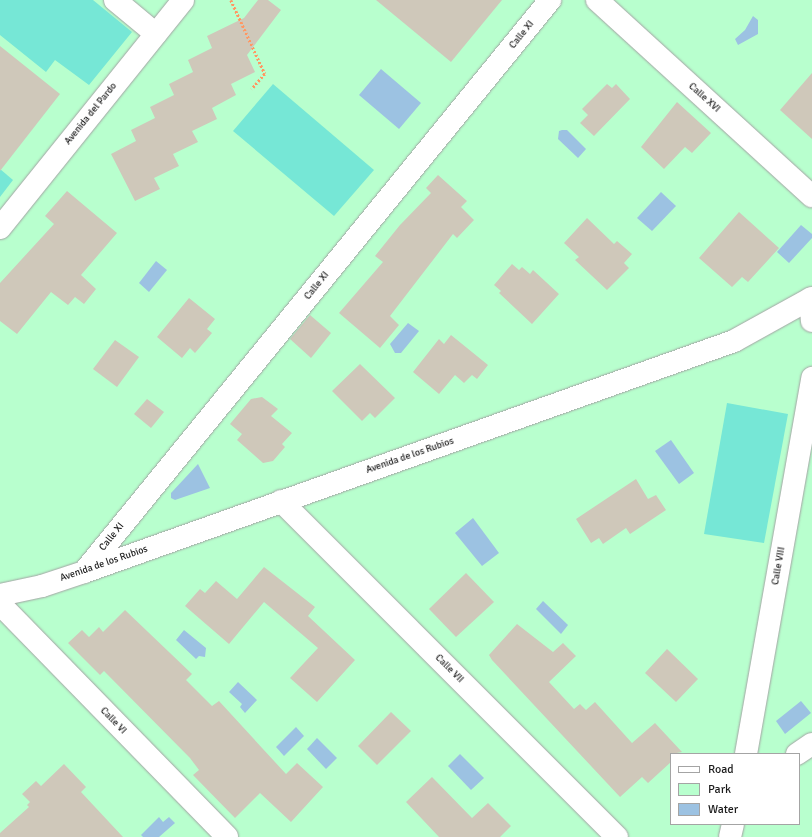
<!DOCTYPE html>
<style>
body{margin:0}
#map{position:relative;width:812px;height:837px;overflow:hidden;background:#efeee1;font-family:Signika,sans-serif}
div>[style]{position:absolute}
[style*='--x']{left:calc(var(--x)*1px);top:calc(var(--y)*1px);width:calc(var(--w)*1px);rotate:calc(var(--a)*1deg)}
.park>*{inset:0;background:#b8ffce}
.pitch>*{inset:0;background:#76e7d6}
.water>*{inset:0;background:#9cc2e2}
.building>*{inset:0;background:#cfc8ba}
.path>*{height:2.5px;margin-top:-1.25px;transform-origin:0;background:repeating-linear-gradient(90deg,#ff9762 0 2px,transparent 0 4px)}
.roads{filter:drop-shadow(0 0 1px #a3a3a3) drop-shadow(0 0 1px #a3a3a3)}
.minor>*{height:22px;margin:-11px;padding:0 11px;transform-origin:11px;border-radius:11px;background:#fff}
span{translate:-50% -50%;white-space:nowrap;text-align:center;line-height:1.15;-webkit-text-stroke:3px #fff;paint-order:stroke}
.street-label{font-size:10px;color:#1c1c1c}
.legend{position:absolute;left:670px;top:753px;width:130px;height:72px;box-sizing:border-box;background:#fff;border:1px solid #a4a4a4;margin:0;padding:5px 7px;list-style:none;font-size:12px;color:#1c1c1c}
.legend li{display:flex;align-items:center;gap:8px;height:20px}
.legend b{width:20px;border:1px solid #a4a4a4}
</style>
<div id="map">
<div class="park">
<i style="clip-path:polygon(evenodd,0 0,812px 0,812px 837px,0 837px,0 0,671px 754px,799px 754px,799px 824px,671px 824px,671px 754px)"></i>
</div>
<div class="pitch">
<i style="clip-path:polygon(0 0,93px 0,132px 32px,89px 85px,55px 60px,46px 72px,0 35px)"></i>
<i style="clip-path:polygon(273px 84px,374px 170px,334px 216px,233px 131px)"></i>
<i style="clip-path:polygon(0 169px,13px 180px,0 197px)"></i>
<i style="clip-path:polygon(727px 403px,788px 414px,764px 543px,704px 534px)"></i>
</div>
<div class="water">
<i style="clip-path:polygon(753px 16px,758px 20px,758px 34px,738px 45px,735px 39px,745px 30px)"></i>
<i style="clip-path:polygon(381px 69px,421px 103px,399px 129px,359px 95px)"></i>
<i style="clip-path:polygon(562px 130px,567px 130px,586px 149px,578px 158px,558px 139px,559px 131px)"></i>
<i style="clip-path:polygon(661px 192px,676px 206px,652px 231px,637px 218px)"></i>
<i style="clip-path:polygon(801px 225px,812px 234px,812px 238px,789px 263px,777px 252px)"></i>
<i style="clip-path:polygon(156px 261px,167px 270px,149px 292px,139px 283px)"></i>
<i style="clip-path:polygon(408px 323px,419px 331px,401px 353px,395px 353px,390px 344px)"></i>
<i style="clip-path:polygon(671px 440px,694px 473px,679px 484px,655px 451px)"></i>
<i style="clip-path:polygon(198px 464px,210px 488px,175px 500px,171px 498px,171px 493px)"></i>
<i style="clip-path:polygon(473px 518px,499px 553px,482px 566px,455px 533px)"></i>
<i style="clip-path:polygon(543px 601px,568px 625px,561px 634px,536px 609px)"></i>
<i style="clip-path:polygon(184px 630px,206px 648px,205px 657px,199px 656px,196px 659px,176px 640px)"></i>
<i style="clip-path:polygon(238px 682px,257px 700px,245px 713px,240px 707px,242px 704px,229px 692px)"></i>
<i style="clip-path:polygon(801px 701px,811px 713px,785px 734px,776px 721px)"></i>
<i style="clip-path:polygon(296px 727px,304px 736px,284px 756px,276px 747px)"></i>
<i style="clip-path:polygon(317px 738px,337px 758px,326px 769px,307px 749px)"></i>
<i style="clip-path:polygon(460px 754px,484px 778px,471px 790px,448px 766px)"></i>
<i style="clip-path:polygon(159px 817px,163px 822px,169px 817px,175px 823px,159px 837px,143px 837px,141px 835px)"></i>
</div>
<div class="building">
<i style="clip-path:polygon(258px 0,268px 0,281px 10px,247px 55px,255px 72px,231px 84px,236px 95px,212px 108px,217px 119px,192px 131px,198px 142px,173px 154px,179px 166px,154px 178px,160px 189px,135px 201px,111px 154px,136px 141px,131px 130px,155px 118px,150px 107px,174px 95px,169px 84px,193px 72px,188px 60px,212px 48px,207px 36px,244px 18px)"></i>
<i style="clip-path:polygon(376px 0,502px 0,451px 62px)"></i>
<i style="clip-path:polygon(0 46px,60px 94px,0 171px)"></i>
<i style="clip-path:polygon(812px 73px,812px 139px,780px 110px)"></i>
<i style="clip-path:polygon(607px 84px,612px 88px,616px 84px,630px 99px,594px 136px,580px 123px,588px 115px,582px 109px)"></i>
<i style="clip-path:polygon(677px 102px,711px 133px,692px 153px,685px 147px,664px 169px,641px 147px)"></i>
<i style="clip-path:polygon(438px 175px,467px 201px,461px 207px,474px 220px,457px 238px,453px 234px,390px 316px,399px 325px,380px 348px,339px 313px,383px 262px,375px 256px,400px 225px,431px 193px,426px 188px)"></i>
<i style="clip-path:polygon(67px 191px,117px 233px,81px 275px,96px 289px,84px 304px,75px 297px,68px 305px,51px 292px,17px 334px,0 321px,0 283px,54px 224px,45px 216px)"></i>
<i style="clip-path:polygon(739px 212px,779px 248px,748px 282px,742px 277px,732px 287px,699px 258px)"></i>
<i style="clip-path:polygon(587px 218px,614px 244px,617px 241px,632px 254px,624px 263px,629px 268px,607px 290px,575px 260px,579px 257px,564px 243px)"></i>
<i style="clip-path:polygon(512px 264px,519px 270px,522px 267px,530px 274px,533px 270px,559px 294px,532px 324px,499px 293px,501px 291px,494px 285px)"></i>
<i style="clip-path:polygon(189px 298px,215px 319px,207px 329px,212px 333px,195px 353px,190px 348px,182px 358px,157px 337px)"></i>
<i style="clip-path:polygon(310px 315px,331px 333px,311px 358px,290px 339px)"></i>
<i style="clip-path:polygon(451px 335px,488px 365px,477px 379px,472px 375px,464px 383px,455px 375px,439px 394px,413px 372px,439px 339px,444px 344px)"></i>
<i style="clip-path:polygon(115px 340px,139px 357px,117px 387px,93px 369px)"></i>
<i style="clip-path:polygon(360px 364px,395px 398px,375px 418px,370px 413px,362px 421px,332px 391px)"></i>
<i style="clip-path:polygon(262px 397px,278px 409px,271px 416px,292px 433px,282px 444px,285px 447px,273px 461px,263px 463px,237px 440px,242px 434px,230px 424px,251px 399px)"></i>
<i style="clip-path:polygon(147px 399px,164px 412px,151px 428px,134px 414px)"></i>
<i style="clip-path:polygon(636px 479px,648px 499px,656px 495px,666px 510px,630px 534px,626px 528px,603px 544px,599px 538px,591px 543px,576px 519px)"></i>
<i style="clip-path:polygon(264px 567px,315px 607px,308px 616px,355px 660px,317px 702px,290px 678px,318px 648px,264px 602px,229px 644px,185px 606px,200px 589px,205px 593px,216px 581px,237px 599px)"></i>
<i style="clip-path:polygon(466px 573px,494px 602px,456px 637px,429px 609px)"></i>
<i style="clip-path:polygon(125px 610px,192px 674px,186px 680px,212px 706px,219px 701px,286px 774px,297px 763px,323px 787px,291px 822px,260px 793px,235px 818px,193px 775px,199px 770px,190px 758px,104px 671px,100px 675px,68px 643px,82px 630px,89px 637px,99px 627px,103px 632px)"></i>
<i style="clip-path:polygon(517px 624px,553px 652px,563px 643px,576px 656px,549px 682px,574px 709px,580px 704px,586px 710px,595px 702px,632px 743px,655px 723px,682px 752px,671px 754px,671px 762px,648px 783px,642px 777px,620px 797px,492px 660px,489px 655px)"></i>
<i style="clip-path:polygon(667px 649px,698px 679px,676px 702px,645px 673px)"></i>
<i style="clip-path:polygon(391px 712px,411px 731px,377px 765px,358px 746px)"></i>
<i style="clip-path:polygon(64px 764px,86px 787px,81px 792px,123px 837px,0 837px,0 833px,29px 807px,27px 805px,30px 802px,22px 794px,36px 781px,41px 786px)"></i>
<i style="clip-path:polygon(432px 777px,472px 818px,488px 803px,511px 826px,500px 837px,439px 837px,406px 802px)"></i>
</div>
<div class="path">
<i style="--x:231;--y:0;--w:81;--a:65.3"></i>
<i style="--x:265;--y:74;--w:20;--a:131"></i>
</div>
<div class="roads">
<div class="minor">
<i style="--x:115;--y:0;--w:53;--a:39.7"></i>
<i style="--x:597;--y:0;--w:291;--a:42.4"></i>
<i style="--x:0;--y:228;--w:292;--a:-51.2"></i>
<i style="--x:810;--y:299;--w:22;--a:85"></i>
<i style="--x:281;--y:501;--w:475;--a:45"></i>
<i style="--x:84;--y:572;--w:738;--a:-50.83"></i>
<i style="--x:0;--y:595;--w:43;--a:-12.1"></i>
<i style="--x:42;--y:586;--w:44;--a:-18.4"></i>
<i style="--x:84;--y:572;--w:690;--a:-19.56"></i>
<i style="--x:734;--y:341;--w:89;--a:-28.9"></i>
<i style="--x:0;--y:604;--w:325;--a:45.7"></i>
<i style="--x:746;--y:754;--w:382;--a:-80"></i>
<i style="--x:797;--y:754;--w:18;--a:-34"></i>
<i style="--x:730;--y:837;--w:13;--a:-77"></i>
</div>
</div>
<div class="street-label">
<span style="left:522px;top:35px;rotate:-51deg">Calle XI</span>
<span style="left:704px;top:98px;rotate:42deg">Calle XVI</span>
<span style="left:91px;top:114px;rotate:-51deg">Avenida del Pardo</span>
<span style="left:317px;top:286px;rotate:-51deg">Calle XI</span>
<span style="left:410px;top:456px;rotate:-19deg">Avenida de los Rubios</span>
<span style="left:112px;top:537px;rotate:-51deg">Calle XI</span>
<span style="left:104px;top:564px;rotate:-19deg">Avenida de los Rubios</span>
<span style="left:779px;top:566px;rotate:-80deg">Calle VIII</span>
<span style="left:449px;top:669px;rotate:45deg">Calle VII</span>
<span style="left:113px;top:721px;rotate:46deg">Calle VI</span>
</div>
<ul class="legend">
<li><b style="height:5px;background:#fff"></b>Road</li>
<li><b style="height:11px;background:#b8ffce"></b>Park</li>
<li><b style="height:11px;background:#9cc2e2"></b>Water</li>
</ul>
</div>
